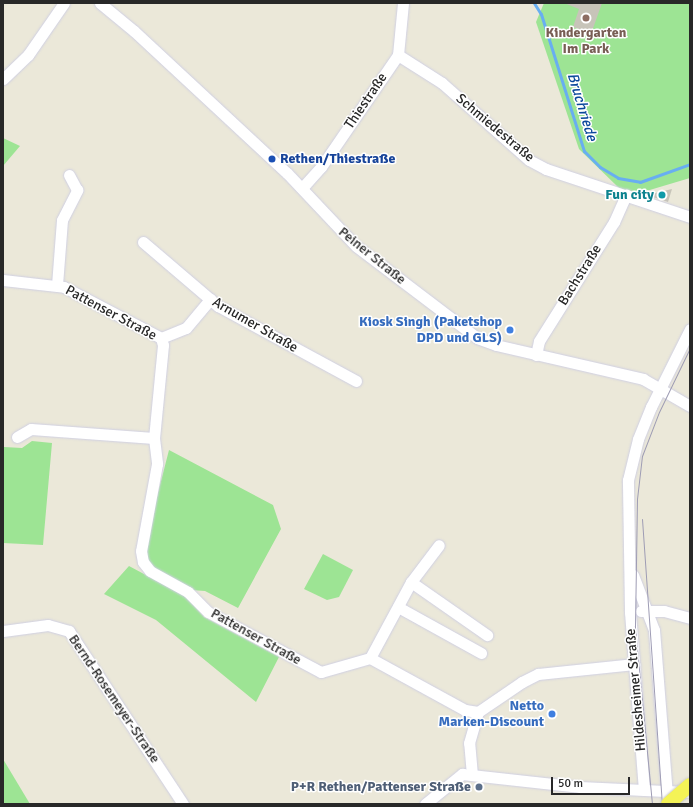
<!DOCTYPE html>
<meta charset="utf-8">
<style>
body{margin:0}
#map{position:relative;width:693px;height:807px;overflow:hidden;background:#ebe8d9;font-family:Signika,sans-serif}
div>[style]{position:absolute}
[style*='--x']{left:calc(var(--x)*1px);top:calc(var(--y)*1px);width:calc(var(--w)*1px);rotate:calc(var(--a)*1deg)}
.green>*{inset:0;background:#9de494}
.stream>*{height:3px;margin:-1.5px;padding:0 1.5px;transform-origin:1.5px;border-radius:1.5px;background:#68aef1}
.building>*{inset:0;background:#c7c4b9}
.roads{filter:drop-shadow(0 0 1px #cfcfe2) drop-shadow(0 0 1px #cfcfe2)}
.minor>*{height:11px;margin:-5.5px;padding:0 5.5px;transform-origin:5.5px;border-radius:5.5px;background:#fff}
.tram>*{height:1px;margin:-0.5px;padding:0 0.5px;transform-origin:0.5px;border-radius:0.5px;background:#9e9cb4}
.bridges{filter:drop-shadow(0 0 1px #cbcbcb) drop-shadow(0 0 1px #cbcbcb)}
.major-bridge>*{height:14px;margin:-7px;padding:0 7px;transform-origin:7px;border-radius:7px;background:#f4f356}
.dots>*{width:11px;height:11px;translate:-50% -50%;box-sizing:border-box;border:2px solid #fff;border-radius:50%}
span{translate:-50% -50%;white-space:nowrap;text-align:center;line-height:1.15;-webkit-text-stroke:3px #fff;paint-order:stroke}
.education-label{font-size:14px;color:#785e54;font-weight:700}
.street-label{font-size:14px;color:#282828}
.transit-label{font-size:14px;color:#164399;font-weight:700}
.left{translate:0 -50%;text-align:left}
.culture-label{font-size:14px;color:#0d838f;font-weight:700}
.right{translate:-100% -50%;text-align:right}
.shop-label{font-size:14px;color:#366cbe;font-weight:700}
.service-label{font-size:14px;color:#4e5e75;font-weight:700}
.water-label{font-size:15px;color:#0a489b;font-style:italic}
.frame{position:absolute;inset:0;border:4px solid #282828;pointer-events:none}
.scale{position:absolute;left:551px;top:777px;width:79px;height:18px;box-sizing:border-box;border:2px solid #282828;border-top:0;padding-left:5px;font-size:12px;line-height:14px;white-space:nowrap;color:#282828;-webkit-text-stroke:3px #fff;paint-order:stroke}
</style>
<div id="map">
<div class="green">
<i style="clip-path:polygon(544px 3px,690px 3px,690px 178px,643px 192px,621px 190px,579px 149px,536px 22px)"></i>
<i style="clip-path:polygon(3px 138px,20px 146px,3px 166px)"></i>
<i style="clip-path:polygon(32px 441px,52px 443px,43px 545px,3px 543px,4px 447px,22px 448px)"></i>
<i style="clip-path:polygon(169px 450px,273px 505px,281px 529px,238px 608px,205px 591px,191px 590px,150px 569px,144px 547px)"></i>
<i style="clip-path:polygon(323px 554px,353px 570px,339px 597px,327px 600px,304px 589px)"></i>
<i style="clip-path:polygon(129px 566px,185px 596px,204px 617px,279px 657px,256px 702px,156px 620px,104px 594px)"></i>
<i style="clip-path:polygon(3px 759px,30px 804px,3px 804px)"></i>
</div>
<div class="stream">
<i style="--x:534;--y:3;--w:13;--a:58"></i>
<i style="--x:541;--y:14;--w:144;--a:72.6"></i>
<i style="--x:584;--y:151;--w:23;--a:45"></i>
<i style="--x:600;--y:167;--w:21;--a:31"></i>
<i style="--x:618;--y:178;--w:22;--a:10"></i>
<i style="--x:640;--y:182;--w:53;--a:-19.8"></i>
</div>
<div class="building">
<i style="clip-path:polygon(564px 3px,602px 3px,591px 34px,573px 27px,579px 9px)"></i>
<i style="clip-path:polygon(672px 189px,668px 202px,647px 195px)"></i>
</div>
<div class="roads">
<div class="minor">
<i style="--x:100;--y:3;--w:44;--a:39.5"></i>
<i style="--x:134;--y:31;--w:209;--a:42.9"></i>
<i style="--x:287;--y:173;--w:100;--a:46.6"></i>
<i style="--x:356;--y:246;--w:152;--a:37.2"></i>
<i style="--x:477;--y:338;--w:20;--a:20"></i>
<i style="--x:496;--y:345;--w:151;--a:13"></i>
<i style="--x:643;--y:379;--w:54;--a:29.9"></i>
<i style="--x:398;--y:55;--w:52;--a:32.5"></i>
<i style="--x:442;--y:83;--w:116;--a:41.5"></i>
<i style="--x:529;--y:160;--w:19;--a:28"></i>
<i style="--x:546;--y:169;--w:152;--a:18.4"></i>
<i style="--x:3;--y:79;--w:35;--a:-44"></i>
<i style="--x:28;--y:55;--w:63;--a:-55.3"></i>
<i style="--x:302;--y:188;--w:28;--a:-48"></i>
<i style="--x:321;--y:167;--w:136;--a:-55.5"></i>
<i style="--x:398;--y:55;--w:52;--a:-84.5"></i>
<i style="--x:143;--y:242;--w:99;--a:40.5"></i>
<i style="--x:218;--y:306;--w:157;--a:28.5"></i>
<i style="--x:3;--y:280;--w:61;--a:6.5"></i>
<i style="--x:64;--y:287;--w:110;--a:27.7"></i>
<i style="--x:161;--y:338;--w:7;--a:74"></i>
<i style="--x:163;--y:345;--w:93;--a:95.5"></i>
<i style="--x:154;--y:438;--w:26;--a:83"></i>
<i style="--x:157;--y:464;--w:88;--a:100.4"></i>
<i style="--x:141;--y:551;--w:11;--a:80"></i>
<i style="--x:143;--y:562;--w:11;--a:52"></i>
<i style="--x:150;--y:571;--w:43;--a:28.9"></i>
<i style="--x:188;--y:592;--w:28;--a:45"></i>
<i style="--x:208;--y:612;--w:128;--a:28"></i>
<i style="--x:321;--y:672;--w:51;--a:-15.9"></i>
<i style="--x:370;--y:658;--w:108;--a:28.7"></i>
<i style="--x:465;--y:710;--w:13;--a:9"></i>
<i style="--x:478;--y:712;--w:53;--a:-34.3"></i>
<i style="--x:522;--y:682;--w:18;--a:-27"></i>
<i style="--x:538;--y:674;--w:97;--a:-5.9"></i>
<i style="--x:57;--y:285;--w:65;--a:-85.6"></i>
<i style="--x:62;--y:220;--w:34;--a:-63"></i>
<i style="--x:77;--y:190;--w:17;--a:-118"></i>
<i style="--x:161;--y:338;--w:27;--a:-22"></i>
<i style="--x:186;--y:328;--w:38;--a:-50"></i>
<i style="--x:536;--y:355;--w:14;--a:-78"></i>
<i style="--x:539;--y:341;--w:141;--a:-57.8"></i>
<i style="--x:614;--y:222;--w:30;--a:-66"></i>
<i style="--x:17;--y:437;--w:16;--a:-30"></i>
<i style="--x:31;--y:429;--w:123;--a:4.2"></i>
<i style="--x:633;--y:575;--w:59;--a:69.1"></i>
<i style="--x:654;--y:630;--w:168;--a:85.5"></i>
<i style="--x:411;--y:582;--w:93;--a:34.9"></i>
<i style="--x:398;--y:607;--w:95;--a:29"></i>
<i style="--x:641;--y:611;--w:23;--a:0"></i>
<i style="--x:664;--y:611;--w:27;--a:15"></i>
<i style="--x:3;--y:631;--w:45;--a:-7.6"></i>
<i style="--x:48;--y:625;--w:22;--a:16"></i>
<i style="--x:69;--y:631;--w:207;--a:56.6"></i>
<i style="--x:370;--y:658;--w:86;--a:-61.7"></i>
<i style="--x:411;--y:582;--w:46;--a:-52.9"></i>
<i style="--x:472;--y:775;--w:32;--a:-95"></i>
<i style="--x:469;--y:743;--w:32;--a:-74"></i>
<i style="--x:644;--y:790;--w:179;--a:-94.5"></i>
<i style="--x:630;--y:612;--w:132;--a:-90.9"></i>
<i style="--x:628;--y:480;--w:42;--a:-76.3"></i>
<i style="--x:638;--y:439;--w:35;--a:-68"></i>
<i style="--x:651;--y:407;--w:87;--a:-63.4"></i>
<i style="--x:425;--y:804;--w:48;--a:-39"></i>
<i style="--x:462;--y:774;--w:119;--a:6.3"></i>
<i style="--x:580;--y:787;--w:107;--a:2.7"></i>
</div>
</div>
<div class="tram">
<i style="--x:642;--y:519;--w:286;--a:86"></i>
<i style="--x:652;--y:804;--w:179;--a:-95.5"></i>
<i style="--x:635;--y:626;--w:127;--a:-89.1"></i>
<i style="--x:637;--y:499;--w:43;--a:-83.4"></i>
<i style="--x:642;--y:456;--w:47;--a:-68.9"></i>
<i style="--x:659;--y:412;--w:71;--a:-64.2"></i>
</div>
<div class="bridges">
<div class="major-bridge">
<i style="--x:668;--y:804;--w:29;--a:-41"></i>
</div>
</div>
<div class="dots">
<i style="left:586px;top:18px;background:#8d6e63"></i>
<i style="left:272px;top:159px;background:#1a4fb4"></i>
<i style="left:662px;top:195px;background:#0f9aa8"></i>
<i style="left:510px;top:330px;background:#3f7fe0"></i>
<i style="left:552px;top:714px;background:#3f7fe0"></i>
<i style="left:479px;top:787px;background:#5c6f8a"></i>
</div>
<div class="education-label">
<span style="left:586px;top:41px">Kindergarten<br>Im Park</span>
</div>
<div class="street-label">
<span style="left:366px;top:101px;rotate:-56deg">Thiestraße</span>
<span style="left:495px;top:128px;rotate:40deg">Schmiedestraße</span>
<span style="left:372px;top:256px;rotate:39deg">Peiner Straße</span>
<span style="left:580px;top:275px;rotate:-58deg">Bachstraße</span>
<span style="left:111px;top:313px;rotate:28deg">Pattenser Straße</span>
<span style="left:255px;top:325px;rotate:30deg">Arnumer Straße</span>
<span style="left:256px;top:637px;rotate:29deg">Pattenser Straße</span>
<span style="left:636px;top:690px;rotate:-95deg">Hildesheimer Straße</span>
<span style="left:114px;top:699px;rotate:56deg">Bernd-Rosemeyer-Straße</span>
</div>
<div class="transit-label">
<span class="left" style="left:280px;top:159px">Rethen/Thiestraße</span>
</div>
<div class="culture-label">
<span class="right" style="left:654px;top:195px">Fun city</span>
</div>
<div class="shop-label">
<span class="right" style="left:502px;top:330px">Kiosk Singh (Paketshop<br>DPD und GLS)</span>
<span class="right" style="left:544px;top:714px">Netto<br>Marken-Discount</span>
</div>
<div class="service-label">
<span class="right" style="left:471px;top:787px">P+R Rethen/Pattenser Straße</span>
</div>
<div class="water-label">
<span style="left:582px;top:107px;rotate:73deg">Bruchriede</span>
</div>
<div class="frame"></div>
<div class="scale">50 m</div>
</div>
